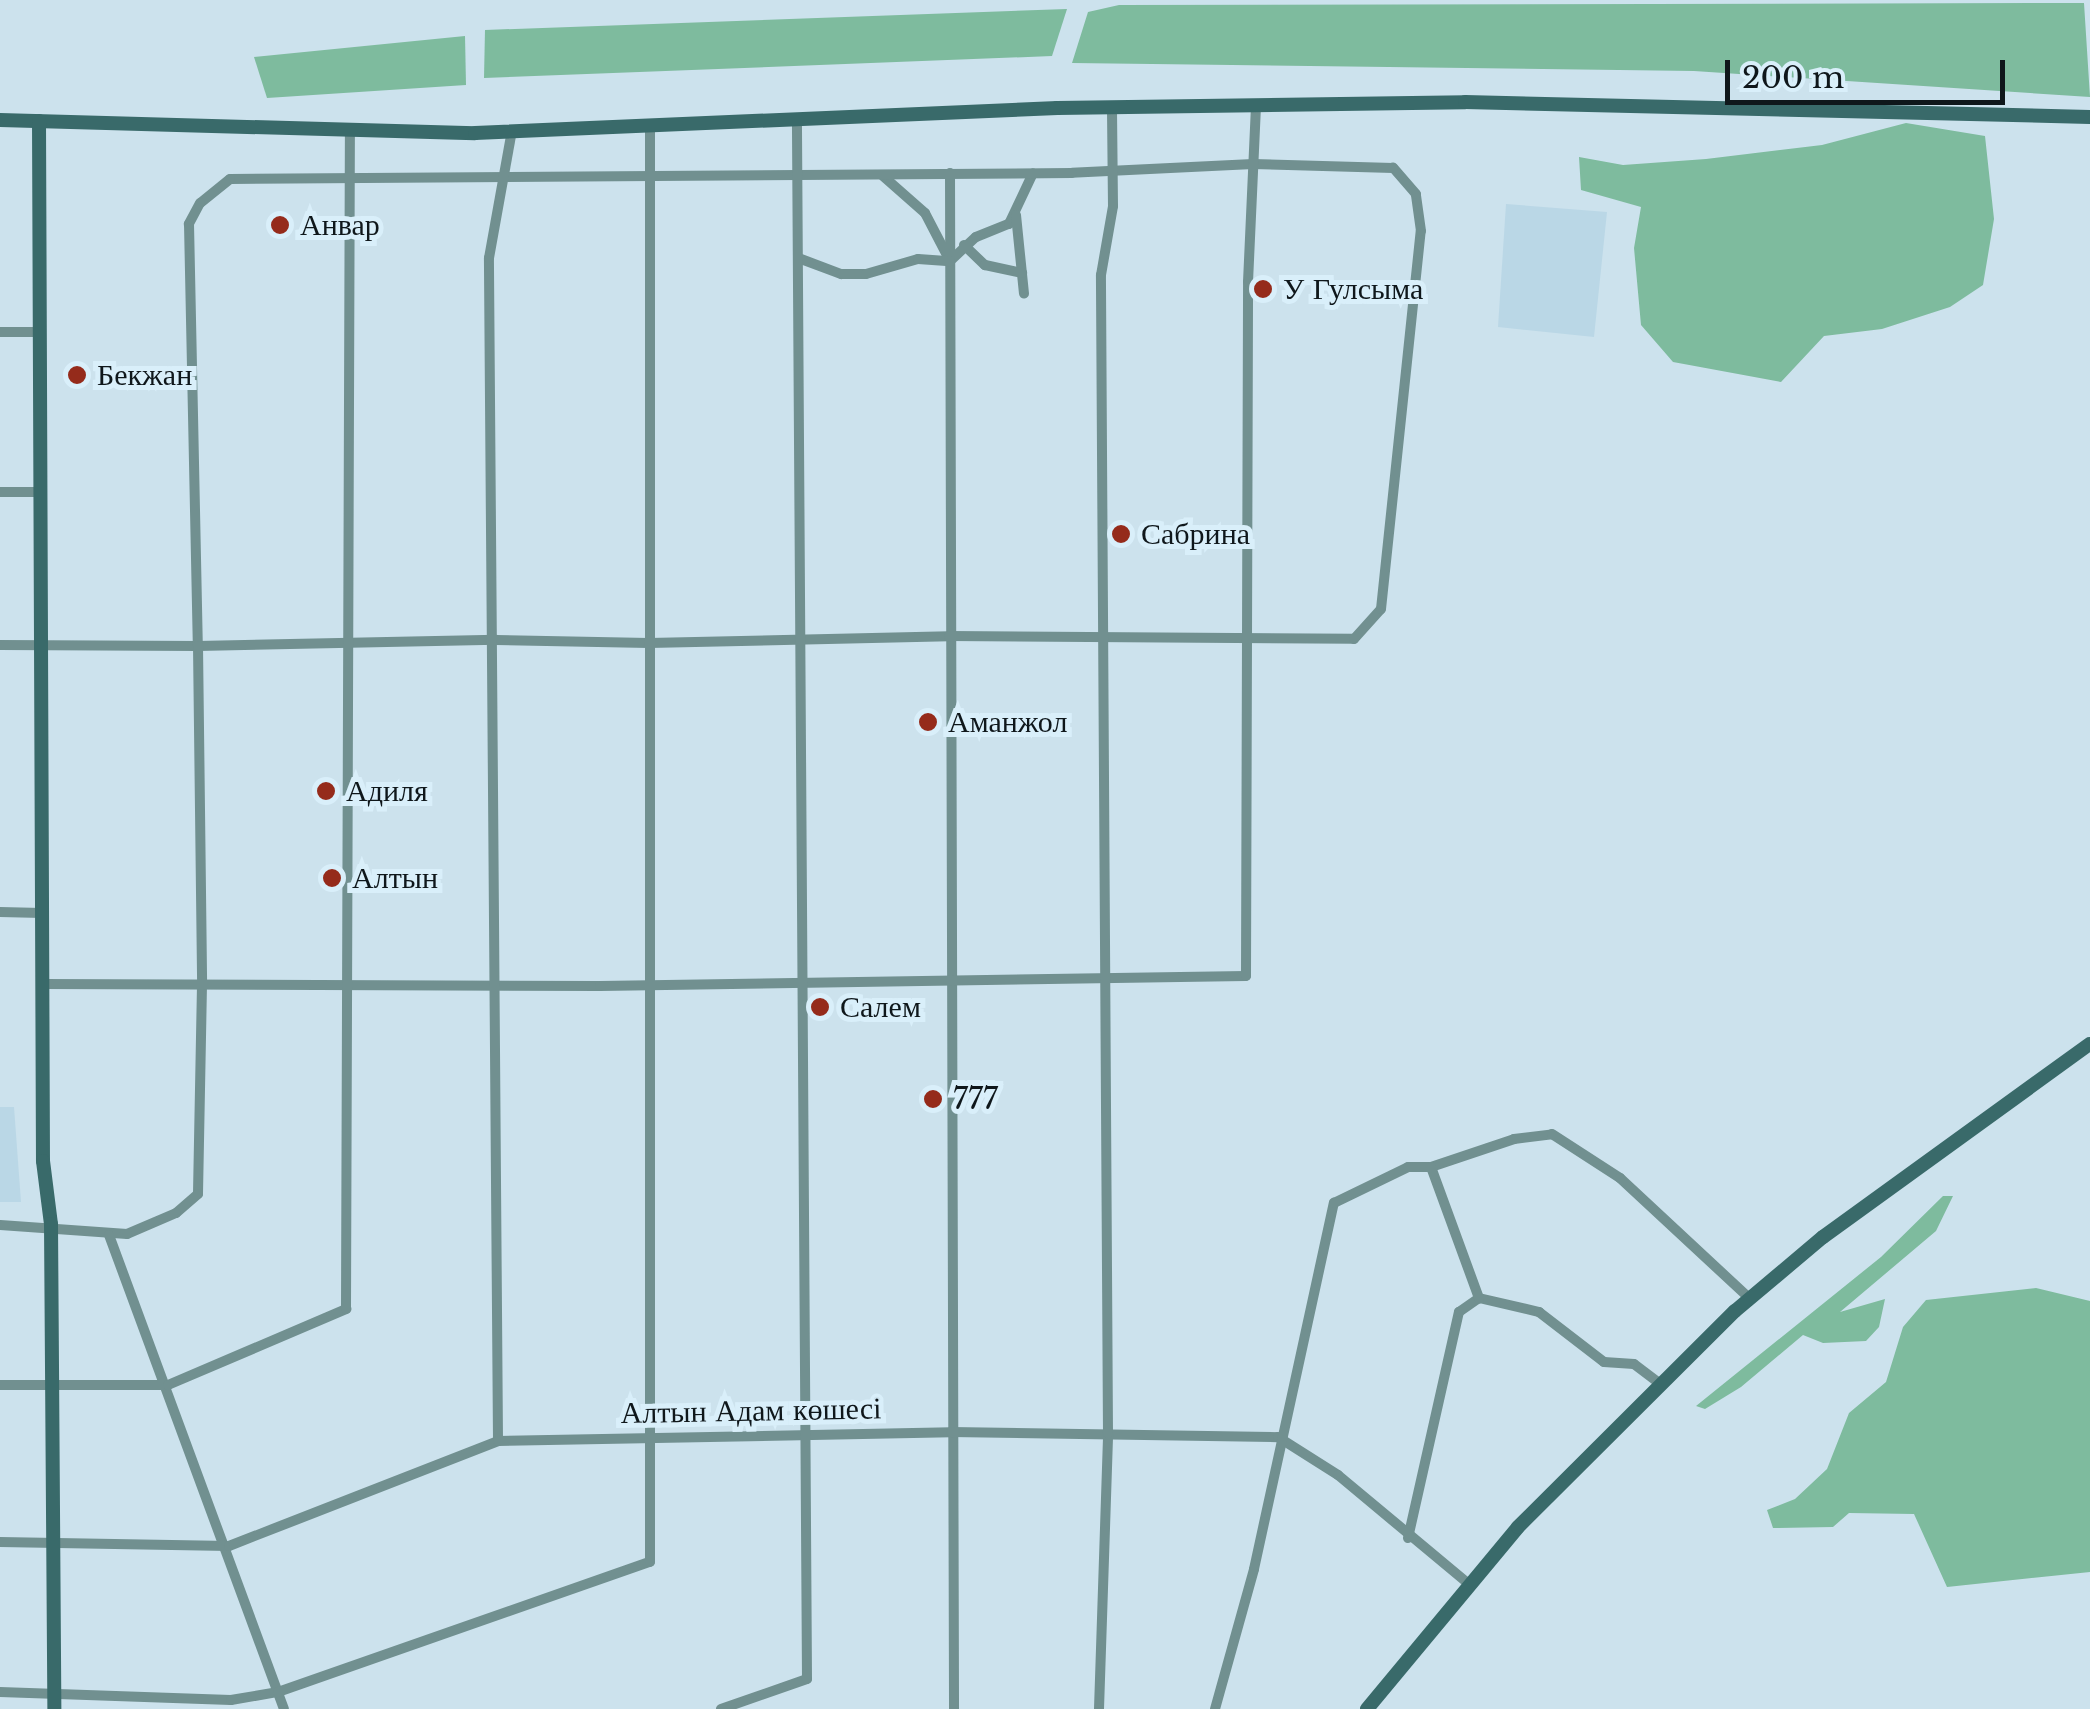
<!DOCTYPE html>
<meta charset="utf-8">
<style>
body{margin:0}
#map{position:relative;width:2090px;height:1709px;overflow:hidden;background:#cce2ed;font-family:"Libre Baskerville",serif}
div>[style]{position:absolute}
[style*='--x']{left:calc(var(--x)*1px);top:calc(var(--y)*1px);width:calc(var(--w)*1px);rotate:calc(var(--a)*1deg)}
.built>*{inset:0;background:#bad7e6}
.green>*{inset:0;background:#7ebb9e}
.street>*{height:10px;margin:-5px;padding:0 5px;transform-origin:5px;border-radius:5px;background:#719090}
.secondary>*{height:14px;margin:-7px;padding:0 7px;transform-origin:7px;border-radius:7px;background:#396a6a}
.dots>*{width:28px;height:28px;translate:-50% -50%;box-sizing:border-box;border:5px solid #d9effa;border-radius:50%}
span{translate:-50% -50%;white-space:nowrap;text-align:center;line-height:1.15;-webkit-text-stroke:10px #d9effa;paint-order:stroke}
.poi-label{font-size:30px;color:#0f171b}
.left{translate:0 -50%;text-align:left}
.street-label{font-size:30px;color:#0f171b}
.scale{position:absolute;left:1725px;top:60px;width:280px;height:45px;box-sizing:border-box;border:5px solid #0f171b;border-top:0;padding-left:12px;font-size:30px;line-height:35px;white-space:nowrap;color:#0f171b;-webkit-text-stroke:8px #d9effa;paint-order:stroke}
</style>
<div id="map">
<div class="built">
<i style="clip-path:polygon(1506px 204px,1607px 212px,1594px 337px,1498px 327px)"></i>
<i style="clip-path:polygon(0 1107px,14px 1107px,21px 1202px,0 1202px)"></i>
</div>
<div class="green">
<i style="clip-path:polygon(2084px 3px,2090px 97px,1694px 71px,1072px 63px,1088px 12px,1119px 5px)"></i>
<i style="clip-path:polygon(1067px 9px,1052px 56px,484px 78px,485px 30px)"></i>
<i style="clip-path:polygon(465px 36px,466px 85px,267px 98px,254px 57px)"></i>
<i style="clip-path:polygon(1906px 123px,1985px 136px,1994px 219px,1983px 285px,1950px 307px,1882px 329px,1824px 336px,1781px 382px,1673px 362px,1641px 325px,1634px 248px,1641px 207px,1581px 190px,1579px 157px,1623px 165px,1706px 159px,1822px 145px)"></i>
<i style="clip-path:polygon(1943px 1196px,1953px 1196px,1936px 1231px,1840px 1312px,1885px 1299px,1879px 1327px,1866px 1341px,1823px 1343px,1803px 1335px,1741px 1387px,1705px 1409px,1696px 1406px,1881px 1257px)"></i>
<i style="clip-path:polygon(2036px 1288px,2090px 1301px,2090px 1572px,1947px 1587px,1914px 1514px,1849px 1513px,1833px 1527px,1773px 1528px,1767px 1510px,1795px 1499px,1827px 1469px,1849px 1413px,1886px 1382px,1903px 1327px,1926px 1300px)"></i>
</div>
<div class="street">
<i style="--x:950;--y:173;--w:1536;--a:89.85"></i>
<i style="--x:883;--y:176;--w:56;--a:41.4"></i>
<i style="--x:925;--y:213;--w:54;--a:62.5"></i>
<i style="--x:950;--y:261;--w:35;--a:-43"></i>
<i style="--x:976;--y:237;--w:35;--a:-22"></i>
<i style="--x:1009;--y:224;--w:56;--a:-64.8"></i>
<i style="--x:1016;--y:215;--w:79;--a:84.2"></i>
<i style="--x:964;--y:245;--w:29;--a:44"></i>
<i style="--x:985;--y:265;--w:38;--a:12"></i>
<i style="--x:801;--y:259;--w:43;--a:20.6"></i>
<i style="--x:841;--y:274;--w:25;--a:0"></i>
<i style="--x:866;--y:274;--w:54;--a:-16.1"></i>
<i style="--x:918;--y:259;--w:32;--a:4"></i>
<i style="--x:0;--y:332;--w:41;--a:0"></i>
<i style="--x:0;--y:492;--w:41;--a:0"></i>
<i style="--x:0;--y:645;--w:198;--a:0.3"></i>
<i style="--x:198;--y:646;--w:298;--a:-1.2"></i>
<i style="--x:496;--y:640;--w:153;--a:1.1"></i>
<i style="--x:649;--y:643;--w:300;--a:-1.3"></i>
<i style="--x:949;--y:636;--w:405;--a:0.4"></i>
<i style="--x:1354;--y:639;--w:40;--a:-48"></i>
<i style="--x:1381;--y:609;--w:380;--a:-84"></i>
<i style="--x:1421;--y:231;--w:37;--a:-98"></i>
<i style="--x:1416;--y:194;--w:35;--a:-131"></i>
<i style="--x:1393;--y:168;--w:140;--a:-178.4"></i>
<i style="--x:1253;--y:164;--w:181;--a:177.2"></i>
<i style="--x:1072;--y:173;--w:842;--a:179.59"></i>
<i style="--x:230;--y:179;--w:38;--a:141"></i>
<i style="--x:200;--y:203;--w:24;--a:118"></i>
<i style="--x:189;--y:224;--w:422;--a:88.8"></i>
<i style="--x:198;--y:646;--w:339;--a:89.3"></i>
<i style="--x:202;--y:985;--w:209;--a:91.1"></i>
<i style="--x:198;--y:1194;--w:29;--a:139"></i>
<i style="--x:176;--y:1213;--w:53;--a:156.8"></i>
<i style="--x:127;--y:1234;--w:127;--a:-175.9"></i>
<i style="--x:0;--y:912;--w:42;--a:1.4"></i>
<i style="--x:43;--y:984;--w:557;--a:0.21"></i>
<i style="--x:600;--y:986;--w:646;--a:-0.89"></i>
<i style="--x:1246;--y:976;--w:694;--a:-89.83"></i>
<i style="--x:1248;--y:282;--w:178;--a:-87.4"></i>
<i style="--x:1431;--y:1167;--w:88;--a:-18.6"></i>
<i style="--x:1514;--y:1139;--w:38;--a:-7"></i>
<i style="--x:1552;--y:1134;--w:81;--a:32.9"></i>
<i style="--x:1620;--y:1178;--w:178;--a:42.9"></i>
<i style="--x:109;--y:1235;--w:505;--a:69.74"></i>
<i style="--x:0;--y:1385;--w:168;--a:0"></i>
<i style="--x:168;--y:1385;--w:194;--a:-23.1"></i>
<i style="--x:346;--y:1309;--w:1178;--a:-89.81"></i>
<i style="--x:498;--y:1441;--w:1183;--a:-90.44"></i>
<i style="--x:489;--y:258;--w:130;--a:-79.8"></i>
<i style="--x:1408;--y:1538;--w:232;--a:-77.3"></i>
<i style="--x:1459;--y:1312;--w:24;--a:-35"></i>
<i style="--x:1479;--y:1298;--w:62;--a:13.1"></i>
<i style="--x:1539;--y:1312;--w:82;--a:37.6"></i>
<i style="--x:1604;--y:1362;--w:30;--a:4"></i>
<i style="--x:1634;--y:1364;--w:31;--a:37"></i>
<i style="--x:0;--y:1542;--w:229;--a:1"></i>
<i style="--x:229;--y:1546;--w:289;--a:-21.3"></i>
<i style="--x:498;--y:1441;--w:453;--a:-1.1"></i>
<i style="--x:951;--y:1432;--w:327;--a:0.9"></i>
<i style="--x:1278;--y:1437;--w:71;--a:32.3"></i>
<i style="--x:1338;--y:1475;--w:173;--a:39.8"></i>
<i style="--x:0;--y:1692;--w:231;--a:2"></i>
<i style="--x:231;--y:1700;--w:48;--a:-9.7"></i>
<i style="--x:278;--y:1692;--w:394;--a:-19.3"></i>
<i style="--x:650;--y:1562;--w:1432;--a:-90"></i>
<i style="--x:721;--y:1709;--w:91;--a:-19.2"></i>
<i style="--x:807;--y:1679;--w:1559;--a:-90.37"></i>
<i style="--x:1099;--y:1709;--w:276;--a:-88.1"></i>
<i style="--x:1108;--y:1433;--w:1158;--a:-90.35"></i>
<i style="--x:1101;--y:275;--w:70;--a:-80.1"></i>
<i style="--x:1113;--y:206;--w:99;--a:-90.6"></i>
<i style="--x:1215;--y:1709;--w:145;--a:-74.4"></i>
<i style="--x:1254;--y:1569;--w:375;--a:-77.7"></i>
<i style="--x:1334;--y:1203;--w:82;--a:-25.9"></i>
<i style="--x:1408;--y:1167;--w:23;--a:0"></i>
<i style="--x:1431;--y:1167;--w:140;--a:69.9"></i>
</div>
<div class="secondary">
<i style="--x:0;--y:120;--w:475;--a:1.6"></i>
<i style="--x:475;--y:133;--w:583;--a:-2.46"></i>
<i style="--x:1057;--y:108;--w:408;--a:-0.8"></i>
<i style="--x:1465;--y:102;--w:625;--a:1.37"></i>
<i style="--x:39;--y:121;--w:1040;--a:89.78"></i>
<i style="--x:43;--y:1161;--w:64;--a:82.8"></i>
<i style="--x:51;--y:1224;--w:485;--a:89.6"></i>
<i style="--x:1367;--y:1709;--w:236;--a:-50.3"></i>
<i style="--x:1518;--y:1527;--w:306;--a:-44.9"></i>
<i style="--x:1735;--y:1311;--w:115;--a:-40.1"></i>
<i style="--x:1823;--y:1237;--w:329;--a:-35.9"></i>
</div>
<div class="dots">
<i style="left:280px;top:225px;background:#952b1b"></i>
<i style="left:1263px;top:289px;background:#952b1b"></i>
<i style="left:77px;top:375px;background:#952b1b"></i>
<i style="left:1121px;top:534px;background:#952b1b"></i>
<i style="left:928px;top:722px;background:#952b1b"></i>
<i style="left:326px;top:791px;background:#952b1b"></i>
<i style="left:332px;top:878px;background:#952b1b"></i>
<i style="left:820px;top:1007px;background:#952b1b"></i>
<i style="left:933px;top:1099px;background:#952b1b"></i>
</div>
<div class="poi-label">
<span class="left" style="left:300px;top:225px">Анвар</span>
<span class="left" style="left:1283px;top:289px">У Гулсыма</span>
<span class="left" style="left:97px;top:375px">Бекжан</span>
<span class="left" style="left:1141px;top:534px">Сабрина</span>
<span class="left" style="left:948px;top:722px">Аманжол</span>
<span class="left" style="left:346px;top:791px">Адиля</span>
<span class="left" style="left:352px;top:878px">Алтын</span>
<span class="left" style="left:840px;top:1007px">Салем</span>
<span class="left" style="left:953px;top:1099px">777</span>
</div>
<div class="street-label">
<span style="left:751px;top:1411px;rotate:-1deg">Алтын Адам көшесі</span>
</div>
<div class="scale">200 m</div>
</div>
